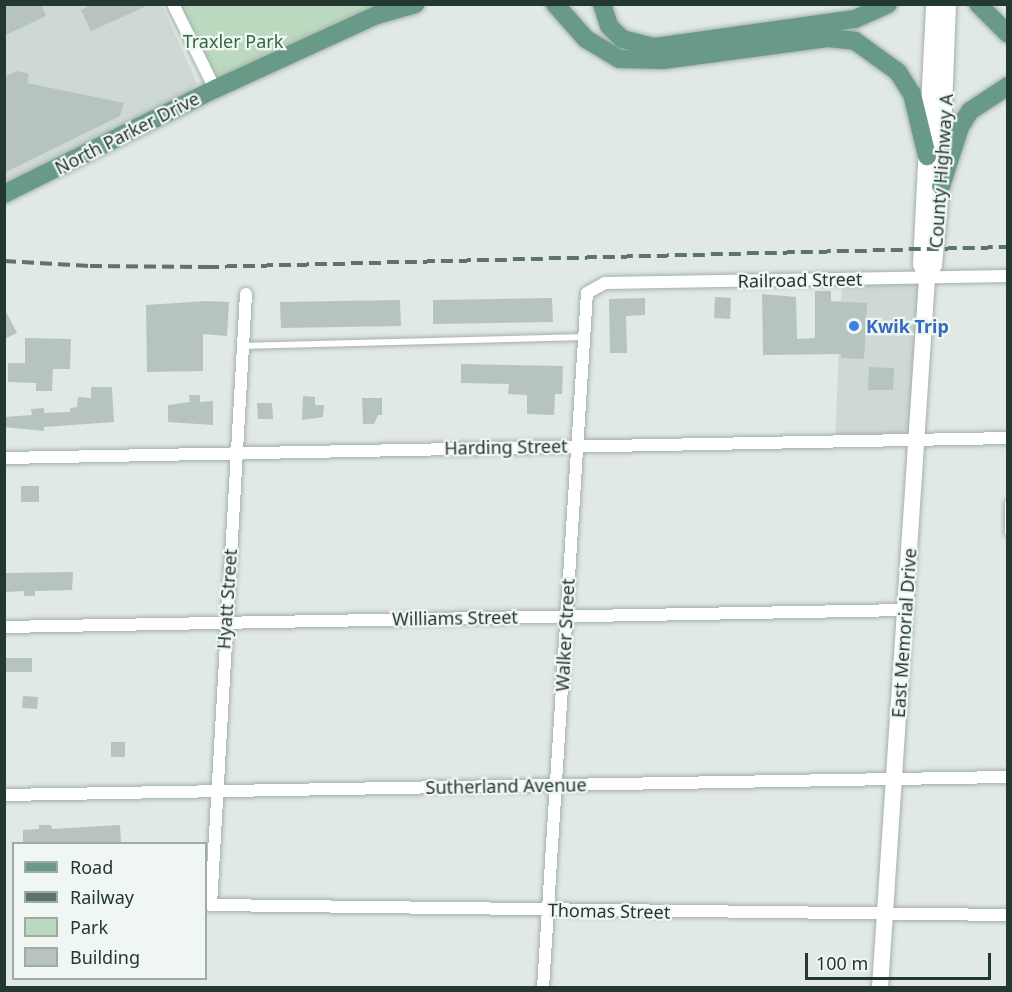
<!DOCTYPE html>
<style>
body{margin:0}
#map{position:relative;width:1012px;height:992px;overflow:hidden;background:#e0e9e4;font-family:"Noto Sans",sans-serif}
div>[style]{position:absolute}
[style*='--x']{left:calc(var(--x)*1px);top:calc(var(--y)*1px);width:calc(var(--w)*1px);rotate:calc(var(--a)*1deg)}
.built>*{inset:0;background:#cfd9d3}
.green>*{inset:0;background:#bbd9bf}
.building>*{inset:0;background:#b6c4bd}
.roads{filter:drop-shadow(0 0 2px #a4b0aa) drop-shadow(0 0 2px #a4b0aa)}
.service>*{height:6px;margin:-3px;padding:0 3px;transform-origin:3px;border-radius:3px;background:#fff}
.minor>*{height:12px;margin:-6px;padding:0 6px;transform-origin:6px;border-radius:6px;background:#fff}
.secondary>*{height:16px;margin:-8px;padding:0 8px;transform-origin:8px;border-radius:8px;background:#fff}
.primary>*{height:18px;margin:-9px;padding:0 9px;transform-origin:9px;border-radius:9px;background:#699a88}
.rail>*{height:4px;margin-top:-2px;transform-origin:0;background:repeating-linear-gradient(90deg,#5d746b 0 12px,transparent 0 18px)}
.dots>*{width:16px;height:16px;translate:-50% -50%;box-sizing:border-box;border:3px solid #f0f6f2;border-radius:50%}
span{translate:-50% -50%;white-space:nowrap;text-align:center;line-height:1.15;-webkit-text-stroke:4.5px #f0f6f2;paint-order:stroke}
.park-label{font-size:18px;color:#316a40}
.street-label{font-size:18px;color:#233830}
.shop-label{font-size:18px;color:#366cbe;font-weight:700}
.left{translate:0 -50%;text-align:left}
.frame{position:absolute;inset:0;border:6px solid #233830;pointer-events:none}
.legend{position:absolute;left:12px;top:842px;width:195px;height:138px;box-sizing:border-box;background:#f0f6f2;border:2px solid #9eaaa4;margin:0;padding:8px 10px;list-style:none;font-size:18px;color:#233830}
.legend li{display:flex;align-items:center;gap:12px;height:30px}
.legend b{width:30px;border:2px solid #9eaaa4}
.scale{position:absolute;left:805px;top:953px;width:186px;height:27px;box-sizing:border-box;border:3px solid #233830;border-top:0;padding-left:8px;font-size:18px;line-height:21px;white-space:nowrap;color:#233830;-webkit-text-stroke:4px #f0f6f2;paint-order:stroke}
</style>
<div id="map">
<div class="built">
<i style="clip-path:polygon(5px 5px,162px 5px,197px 83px,188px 92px,5px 184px)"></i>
<i style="clip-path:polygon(927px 278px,917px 440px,835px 441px,842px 279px)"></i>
</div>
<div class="green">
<i style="clip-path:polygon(173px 5px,389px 5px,215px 89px)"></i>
</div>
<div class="building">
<i style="clip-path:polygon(4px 4px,41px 4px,46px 16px,4px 36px)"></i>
<i style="clip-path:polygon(92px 4px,151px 4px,91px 31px,81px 10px)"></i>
<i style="clip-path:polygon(17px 71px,29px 74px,27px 83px,124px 103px,120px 116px,4px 173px,4px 77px)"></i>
<i style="clip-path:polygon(815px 291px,831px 291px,831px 301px,867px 303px,864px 359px,841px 358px,841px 354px,763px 355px,762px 294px,796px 297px,797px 339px,815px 338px)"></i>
<i style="clip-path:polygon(715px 297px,731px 298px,730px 319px,714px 318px)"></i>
<i style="clip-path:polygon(552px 298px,553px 322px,433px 324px,433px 300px)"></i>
<i style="clip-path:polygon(645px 298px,645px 315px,626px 316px,627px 353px,610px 353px,609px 299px)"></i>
<i style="clip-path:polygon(400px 300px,401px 326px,281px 328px,280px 302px)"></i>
<i style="clip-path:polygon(207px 301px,229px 302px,227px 336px,203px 334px,203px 371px,147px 372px,146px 305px)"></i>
<i style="clip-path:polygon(4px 308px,17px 333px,4px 339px)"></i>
<i style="clip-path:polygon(25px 338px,71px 339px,70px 369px,53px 369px,52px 391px,36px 391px,36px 383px,8px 382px,8px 363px,25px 363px)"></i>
<i style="clip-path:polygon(461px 364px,563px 366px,562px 394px,555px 394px,554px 415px,527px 414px,527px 395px,508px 394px,509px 384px,461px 383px)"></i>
<i style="clip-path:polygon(869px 367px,894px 368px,893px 390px,868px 390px)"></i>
<i style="clip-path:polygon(91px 387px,112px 387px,114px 422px,44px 427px,44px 431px,4px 427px,4px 417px,32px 415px,31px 409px,44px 408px,44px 413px,70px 412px,70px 408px,77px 407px,78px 397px,91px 398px)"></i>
<i style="clip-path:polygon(189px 395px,200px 395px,200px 402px,213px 401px,213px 425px,168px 422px,168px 405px,190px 402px)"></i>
<i style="clip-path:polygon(303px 396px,315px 397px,315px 405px,324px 405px,323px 417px,302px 420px)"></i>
<i style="clip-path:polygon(362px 398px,382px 398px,382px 415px,378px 415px,374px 424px,363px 424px)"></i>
<i style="clip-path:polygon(257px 403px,272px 403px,273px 419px,258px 419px)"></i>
<i style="clip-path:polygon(21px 486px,39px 486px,39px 502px,21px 502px)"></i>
<i style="clip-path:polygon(73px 572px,72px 590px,35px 591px,35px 596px,24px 596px,24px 591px,6px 592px,6px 573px)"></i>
<i style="clip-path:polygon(4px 658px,32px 658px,32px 672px,4px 672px)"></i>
<i style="clip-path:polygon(23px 696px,38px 697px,37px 709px,22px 708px)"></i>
<i style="clip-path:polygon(111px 742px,125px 742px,125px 757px,111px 757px)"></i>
<i style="clip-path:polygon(39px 825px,51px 825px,52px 829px,120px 825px,121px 843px,23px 843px,23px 830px,39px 829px)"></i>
</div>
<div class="roads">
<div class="service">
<i style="--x:243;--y:346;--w:340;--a:-1.5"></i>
<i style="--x:1008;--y:503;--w:30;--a:90"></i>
</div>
<div class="minor">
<i style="--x:173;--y:4;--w:95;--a:63.7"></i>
<i style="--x:246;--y:294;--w:612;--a:93.28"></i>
<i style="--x:211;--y:905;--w:797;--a:0.72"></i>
<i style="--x:4;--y:458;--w:1004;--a:-1.14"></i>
<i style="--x:4;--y:627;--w:902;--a:-1.08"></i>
<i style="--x:4;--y:795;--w:1004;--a:-1.03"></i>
<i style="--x:543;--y:988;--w:696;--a:-86.38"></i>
<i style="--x:587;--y:293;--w:21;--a:-29"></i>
<i style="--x:605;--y:283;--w:403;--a:-1"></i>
</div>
<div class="secondary">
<i style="--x:927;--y:278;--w:15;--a:-113"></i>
<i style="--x:921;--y:264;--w:260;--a:-87.1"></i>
<i style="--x:880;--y:988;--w:712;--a:-86.21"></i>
<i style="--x:927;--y:278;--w:15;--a:-62"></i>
<i style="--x:934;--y:265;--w:79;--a:-84.9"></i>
<i style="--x:941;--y:186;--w:182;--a:-87.8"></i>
</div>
<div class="primary">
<i style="--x:555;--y:4;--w:47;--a:48.5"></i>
<i style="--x:586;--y:39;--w:39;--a:31"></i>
<i style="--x:619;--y:59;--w:44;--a:1.3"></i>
<i style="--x:663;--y:60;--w:166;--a:-7.6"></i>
<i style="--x:828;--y:38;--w:27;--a:6"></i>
<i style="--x:855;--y:41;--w:53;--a:35.8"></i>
<i style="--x:898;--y:72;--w:26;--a:58"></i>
<i style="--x:912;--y:94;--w:64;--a:76.4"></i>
<i style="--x:602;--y:4;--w:23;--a:72"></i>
<i style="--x:609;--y:26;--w:18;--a:45"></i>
<i style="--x:622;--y:39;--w:34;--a:14"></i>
<i style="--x:655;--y:47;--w:202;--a:-8"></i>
<i style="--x:855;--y:19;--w:36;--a:-24"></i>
<i style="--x:978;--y:4;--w:42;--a:45"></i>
<i style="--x:941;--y:186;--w:62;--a:-72.1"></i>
<i style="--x:960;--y:127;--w:19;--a:-58"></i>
<i style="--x:970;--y:111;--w:45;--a:-33.3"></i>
<i style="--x:4;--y:194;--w:236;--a:-26.5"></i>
<i style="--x:215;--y:89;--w:178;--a:-24.6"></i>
<i style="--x:377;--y:15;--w:40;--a:-16"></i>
</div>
</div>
<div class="rail">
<i style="--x:4;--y:261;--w:86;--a:3.3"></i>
<i style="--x:90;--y:266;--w:117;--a:0.5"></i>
<i style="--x:207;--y:267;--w:801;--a:-1.43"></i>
</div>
<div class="dots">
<i style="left:854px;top:326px;background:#3f7fe0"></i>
</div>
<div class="park-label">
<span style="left:233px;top:41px">Traxler Park</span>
</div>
<div class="street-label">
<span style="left:127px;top:133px;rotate:-27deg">North Parker Drive</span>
<span style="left:941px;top:171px;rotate:-86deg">County Highway A</span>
<span style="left:800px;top:280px;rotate:-1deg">Railroad Street</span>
<span style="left:506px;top:447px;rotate:-1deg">Harding Street</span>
<span style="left:227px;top:599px;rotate:-86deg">Hyatt Street</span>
<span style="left:455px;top:618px;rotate:-1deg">Williams Street</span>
<span style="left:904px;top:633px;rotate:-86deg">East Memorial Drive</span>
<span style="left:565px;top:635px;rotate:-87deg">Walker Street</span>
<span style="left:506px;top:786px;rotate:-1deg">Sutherland Avenue</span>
<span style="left:609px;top:911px;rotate:1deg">Thomas Street</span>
</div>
<div class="shop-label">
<span class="left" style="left:866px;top:326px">Kwik Trip</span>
</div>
<div class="frame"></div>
<ul class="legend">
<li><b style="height:8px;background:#699a88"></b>Road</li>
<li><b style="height:8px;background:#5d746b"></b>Railway</li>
<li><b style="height:16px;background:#bbd9bf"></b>Park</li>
<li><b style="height:16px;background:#b6c4bd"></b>Building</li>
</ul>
<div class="scale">100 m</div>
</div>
